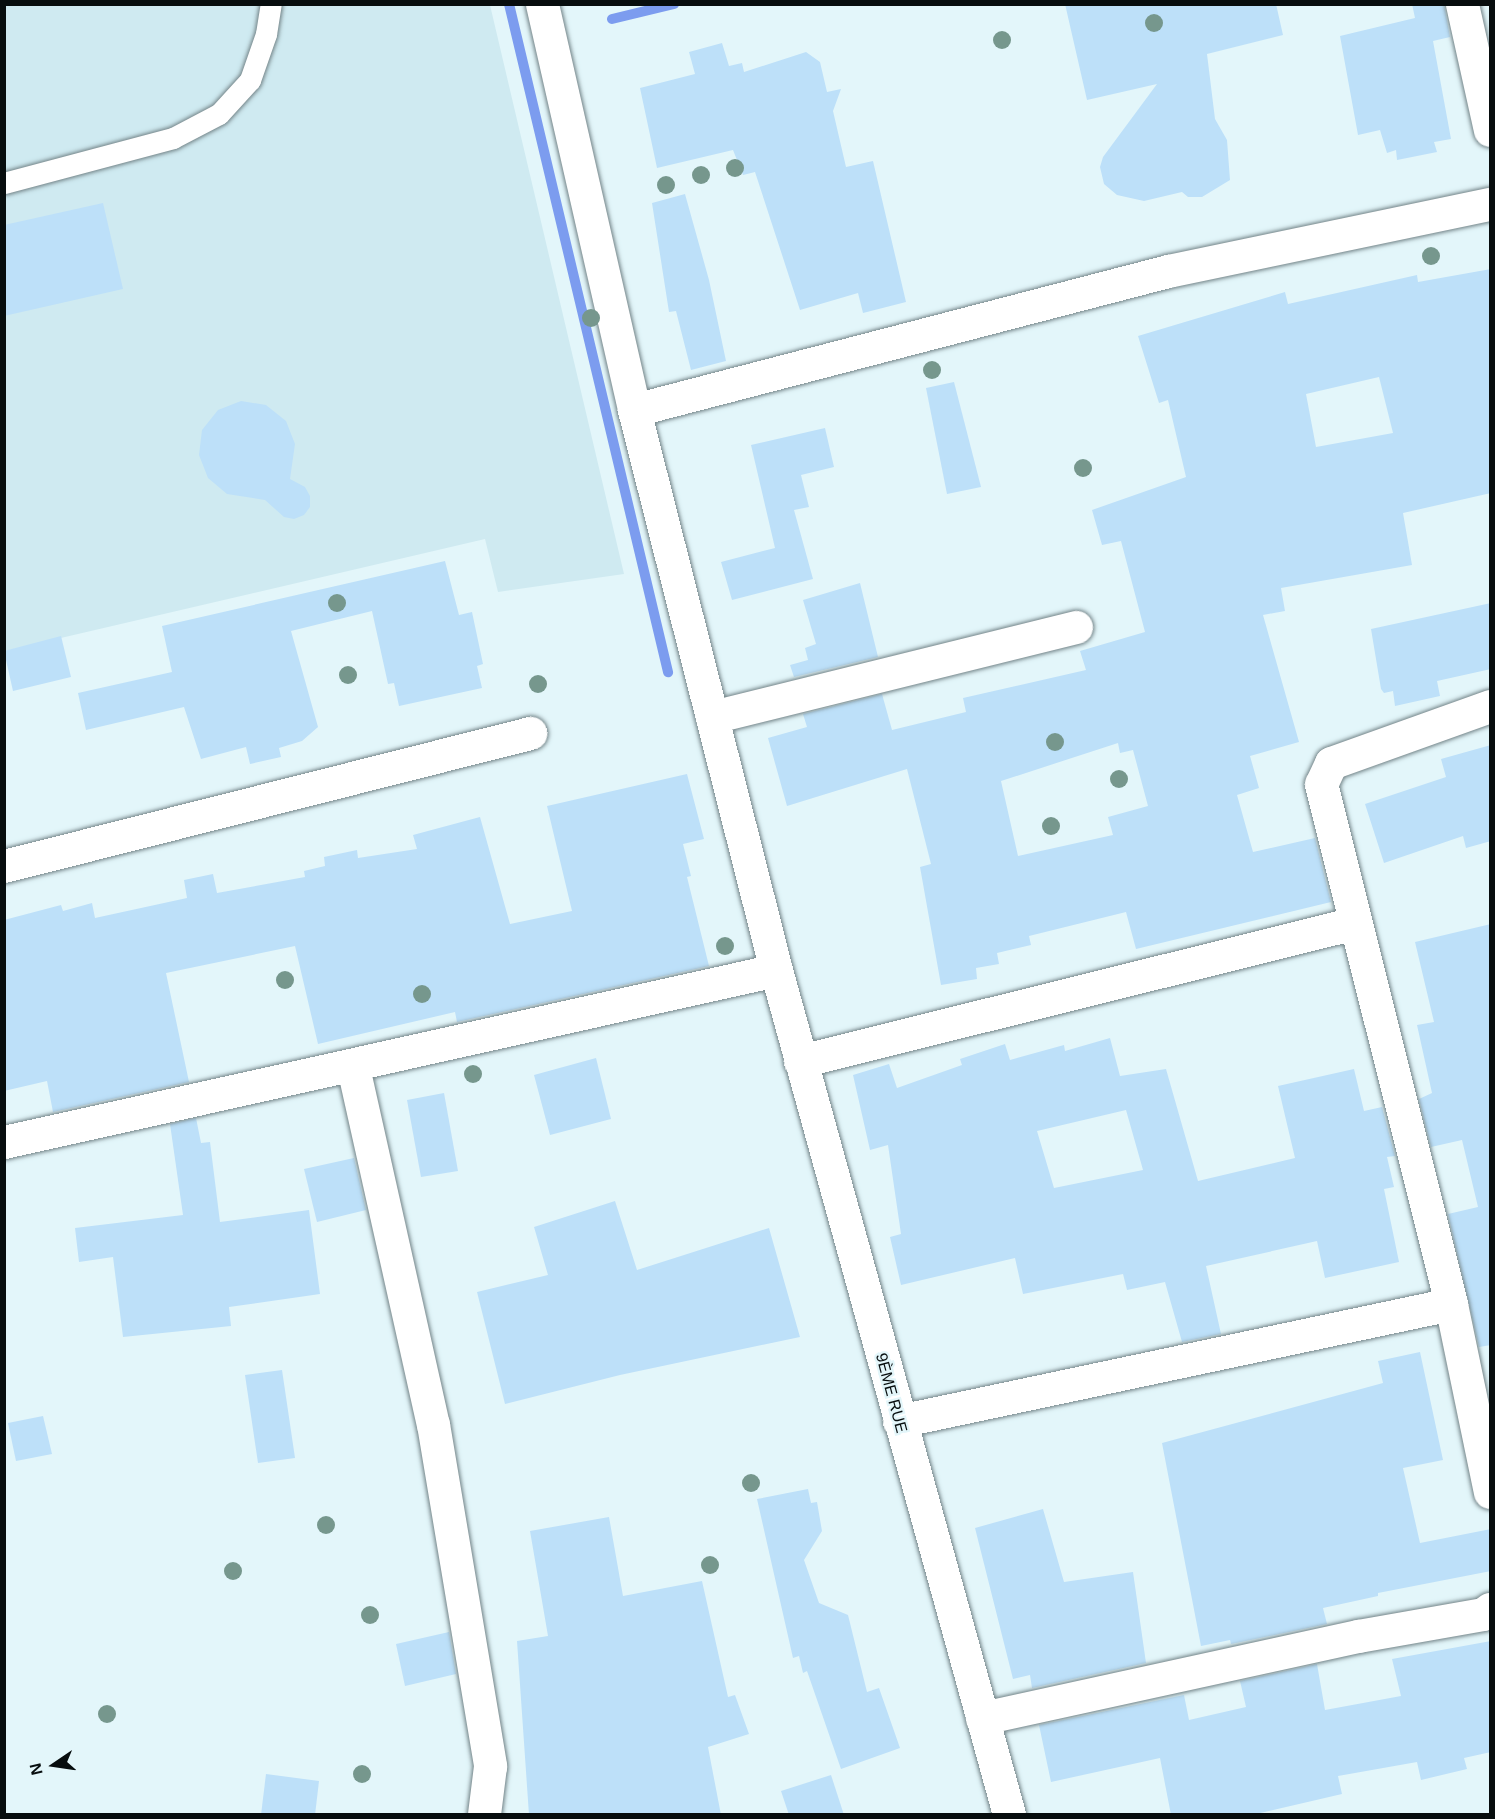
<!DOCTYPE html>
<meta charset="utf-8">
<style>
body{margin:0}
#map{position:relative;width:1495px;height:1819px;overflow:hidden;background:#e3f6fa;font-family:Arial,sans-serif}
div>[style]{position:absolute}
[style*='--x']{left:calc(var(--x)*1px);top:calc(var(--y)*1px);width:calc(var(--w)*1px);rotate:calc(var(--a)*1deg)}
.built>*{inset:0;background:#cfeaf1}
.stream>*{height:10px;margin:-5px;padding:0 5px;transform-origin:5px;border-radius:5px;background:#7c9cef}
.building>*{inset:0;background:#bde0f9}
.roads{filter:drop-shadow(0 0 2px #738488) drop-shadow(0 0 2px #738488)}
.service>*{height:21px;margin:-10.5px;padding:0 10.5px;transform-origin:10.5px;border-radius:10.5px;background:#fff}
.minor>*{height:33px;margin:-16.5px;padding:0 16.5px;transform-origin:16.5px;border-radius:16.5px;background:#fff}
.trees>*{width:18px;height:18px;margin:-9px;border-radius:50%;background:#76978d}
span{translate:-50% -50%;white-space:nowrap;text-align:center;line-height:1.15;-webkit-text-stroke:4.5px #e3f6fa;paint-order:stroke}
.street-label{font-size:16px;color:#070d0e}
.frame{position:absolute;inset:0;border:6px solid #070d0e;pointer-events:none}
.north{position:absolute;left:24px;top:1735px;width:60px;height:60px;-webkit-text-stroke:4px #e3f6fa;paint-order:stroke;rotate:257deg;font-size:16px;font-weight:700;line-height:24px;text-align:center;color:#070d0e}
.north::after{content:'';display:block;margin:auto;width:21px;height:27px;background:#070d0e;clip-path:polygon(50% 0,100% 100%,50% 72%,0 100%)}
</style>
<div id="map">
<div class="built">
<i style="clip-path:polygon(4px 5px,490px 5px,624px 574px,498px 592px,485px 539px,5px 651px)"></i>
</div>
<div class="stream">
<i style="--x:509;--y:4;--w:687;--a:76.61"></i>
<i style="--x:612;--y:19;--w:64;--a:-13.6"></i>
</div>
<div class="building">
<i style="clip-path:polygon(1065px 4px,1276px 4px,1283px 35px,1207px 54px,1215px 119px,1227px 140px,1230px 180px,1202px 197px,1188px 197px,1182px 192px,1144px 201px,1117px 195px,1104px 184px,1100px 167px,1103px 157px,1157px 84px,1087px 100px)"></i>
<i style="clip-path:polygon(1412px 4px,1444px 4px,1450px 37px,1433px 41px,1451px 139px,1434px 142px,1437px 152px,1397px 160px,1396px 150px,1387px 153px,1380px 130px,1358px 135px,1340px 36px,1415px 18px)"></i>
<i style="clip-path:polygon(722px 43px,729px 66px,742px 63px,744px 72px,806px 52px,820px 62px,827px 92px,841px 89px,833px 111px,846px 167px,873px 161px,906px 302px,863px 313px,858px 293px,800px 310px,755px 172px,743px 175px,733px 150px,657px 168px,640px 88px,695px 74px,689px 52px)"></i>
<i style="clip-path:polygon(685px 194px,709px 280px,726px 361px,691px 370px,676px 311px,669px 312px,652px 203px)"></i>
<i style="clip-path:polygon(103px 203px,123px 289px,4px 316px,4px 225px)"></i>
<i style="clip-path:polygon(evenodd,1491px 269px,1491px 493px,1403px 513px,1412px 565px,1281px 588px,1285px 611px,1263px 615px,1299px 742px,1250px 756px,1259px 788px,1237px 795px,1253px 852px,1315px 838px,1331px 902px,1136px 949px,1126px 912px,1029px 936px,1031px 945px,997px 953px,999px 964px,976px 968px,977px 979px,941px 985px,920px 867px,931px 864px,907px 769px,787px 806px,768px 738px,807px 727px,803px 714px,882px 694px,892px 730px,966px 712px,963px 698px,1086px 670px,1080px 651px,1145px 632px,1121px 541px,1102px 545px,1092px 510px,1186px 477px,1168px 400px,1159px 403px,1138px 336px,1285px 292px,1288px 304px,1417px 275px,1418px 282px,1491px 269px,1379px 377px,1393px 433px,1316px 447px,1306px 394px,1379px 377px,1491px 269px,1118px 743px,1120px 753px,1133px 750px,1148px 806px,1108px 817px,1113px 835px,1018px 856px,1001px 781px,1118px 743px)"></i>
<i style="clip-path:polygon(954px 382px,981px 487px,947px 494px,926px 388px)"></i>
<i style="clip-path:polygon(241px 401px,266px 405px,286px 421px,295px 444px,290px 479px,305px 487px,310px 496px,310px 507px,304px 515px,294px 519px,284px 517px,265px 500px,227px 494px,208px 478px,199px 455px,202px 430px,218px 410px)"></i>
<i style="clip-path:polygon(825px 428px,834px 467px,801px 475px,809px 507px,794px 510px,813px 579px,732px 600px,721px 562px,775px 548px,751px 445px)"></i>
<i style="clip-path:polygon(445px 561px,459px 615px,472px 612px,483px 664px,477px 666px,482px 688px,399px 706px,394px 683px,388px 684px,372px 611px,291px 631px,318px 727px,302px 741px,279px 748px,281px 757px,250px 764px,246px 747px,201px 759px,184px 707px,86px 730px,78px 693px,172px 672px,162px 626px)"></i>
<i style="clip-path:polygon(860px 583px,878px 657px,794px 677px,790px 665px,808px 660px,805px 648px,816px 644px,803px 600px)"></i>
<i style="clip-path:polygon(1491px 603px,1491px 669px,1437px 681px,1440px 696px,1395px 706px,1393px 691px,1384px 693px,1381px 689px,1371px 629px)"></i>
<i style="clip-path:polygon(61px 636px,71px 677px,13px 691px,4px 651px)"></i>
<i style="clip-path:polygon(1491px 745px,1491px 841px,1466px 848px,1463px 836px,1384px 863px,1365px 804px,1446px 777px,1441px 759px)"></i>
<i style="clip-path:polygon(687px 774px,704px 839px,683px 844px,691px 876px,687px 877px,709px 966px,457px 1022px,455px 1012px,318px 1044px,295px 946px,166px 973px,189px 1082px,53px 1112px,47px 1081px,4px 1091px,4px 920px,61px 905px,63px 911px,92px 903px,95px 918px,187px 898px,184px 880px,213px 874px,217px 893px,305px 877px,304px 871px,325px 866px,324px 857px,357px 850px,358px 858px,417px 849px,413px 835px,480px 817px,510px 924px,572px 911px,547px 806px)"></i>
<i style="clip-path:polygon(1491px 924px,1491px 1345px,1479px 1347px,1448px 1214px,1478px 1207px,1462px 1140px,1431px 1147px,1419px 1099px,1432px 1093px,1417px 1025px,1434px 1022px,1415px 942px)"></i>
<i style="clip-path:polygon(evenodd,1110px 1038px,1120px 1076px,1166px 1069px,1198px 1181px,1295px 1158px,1278px 1086px,1354px 1069px,1364px 1111px,1382px 1107px,1395px 1156px,1387px 1157px,1394px 1187px,1384px 1189px,1399px 1262px,1325px 1278px,1317px 1241px,1206px 1266px,1221px 1334px,1182px 1342px,1165px 1282px,1127px 1290px,1123px 1274px,1023px 1294px,1015px 1258px,901px 1285px,890px 1237px,901px 1234px,888px 1145px,870px 1150px,853px 1075px,889px 1064px,897px 1088px,962px 1065px,960px 1059px,1005px 1044px,1010px 1060px,1064px 1045px,1065px 1051px,1110px 1038px,1126px 1110px,1143px 1170px,1054px 1188px,1037px 1131px,1126px 1110px)"></i>
<i style="clip-path:polygon(596px 1058px,611px 1119px,550px 1135px,534px 1075px)"></i>
<i style="clip-path:polygon(444px 1093px,458px 1171px,421px 1177px,407px 1100px)"></i>
<i style="clip-path:polygon(196px 1118px,201px 1143px,210px 1142px,220px 1222px,309px 1210px,320px 1294px,229px 1307px,231px 1326px,123px 1337px,113px 1257px,79px 1262px,75px 1228px,183px 1215px,170px 1124px)"></i>
<i style="clip-path:polygon(354px 1158px,366px 1210px,317px 1222px,304px 1169px)"></i>
<i style="clip-path:polygon(615px 1201px,637px 1270px,769px 1228px,800px 1337px,620px 1375px,505px 1404px,477px 1292px,548px 1275px,534px 1227px)"></i>
<i style="clip-path:polygon(1420px 1352px,1443px 1460px,1403px 1468px,1420px 1543px,1491px 1529px,1491px 1571px,1378px 1593px,1378px 1596px,1323px 1608px,1327px 1624px,1231px 1644px,1230px 1640px,1201px 1646px,1162px 1443px,1383px 1383px,1378px 1361px)"></i>
<i style="clip-path:polygon(282px 1370px,295px 1458px,258px 1463px,245px 1375px)"></i>
<i style="clip-path:polygon(43px 1416px,52px 1454px,16px 1461px,8px 1423px)"></i>
<i style="clip-path:polygon(808px 1489px,811px 1503px,817px 1502px,822px 1531px,804px 1560px,819px 1603px,848px 1615px,867px 1692px,879px 1688px,900px 1748px,841px 1769px,807px 1671px,803px 1673px,799px 1656px,793px 1658px,757px 1499px)"></i>
<i style="clip-path:polygon(1043px 1509px,1064px 1582px,1133px 1572px,1146px 1663px,1032px 1688px,1030px 1675px,1013px 1679px,975px 1528px)"></i>
<i style="clip-path:polygon(609px 1517px,623px 1596px,702px 1581px,728px 1697px,735px 1695px,749px 1734px,708px 1747px,721px 1815px,529px 1815px,517px 1641px,548px 1636px,530px 1531px)"></i>
<i style="clip-path:polygon(449px 1632px,456px 1674px,405px 1686px,396px 1644px)"></i>
<i style="clip-path:polygon(1491px 1641px,1491px 1752px,1464px 1758px,1467px 1769px,1421px 1780px,1417px 1762px,1338px 1776px,1342px 1794px,1252px 1815px,1171px 1815px,1160px 1758px,1051px 1782px,1039px 1725px,1184px 1695px,1189px 1720px,1246px 1707px,1240px 1681px,1317px 1664px,1325px 1710px,1401px 1696px,1392px 1659px)"></i>
<i style="clip-path:polygon(266px 1774px,319px 1781px,315px 1815px,261px 1815px)"></i>
<i style="clip-path:polygon(831px 1775px,844px 1815px,789px 1815px,781px 1791px)"></i>
</div>
<div class="roads">
<div class="service">
<i style="--x:4;--y:183;--w:175;--a:-14.9"></i>
<i style="--x:173;--y:138;--w:52;--a:-27.6"></i>
<i style="--x:219;--y:114;--w:46;--a:-47.6"></i>
<i style="--x:250;--y:80;--w:49;--a:-70.8"></i>
<i style="--x:266;--y:34;--w:30;--a:-81"></i>
</div>
<div class="minor">
<i style="--x:542;--y:4;--w:416;--a:77.2"></i>
<i style="--x:634;--y:410;--w:578;--a:75.77"></i>
<i style="--x:776;--y:970;--w:876;--a:74.57"></i>
<i style="--x:1462;--y:4;--w:129;--a:77.5"></i>
<i style="--x:634;--y:410;--w:552;--a:-14.59"></i>
<i style="--x:1168;--y:271;--w:329;--a:-11.8"></i>
<i style="--x:1490;--y:706;--w:169;--a:160.3"></i>
<i style="--x:1331;--y:763;--w:23;--a:115"></i>
<i style="--x:1321;--y:784;--w:536;--a:75.96"></i>
<i style="--x:1451;--y:1304;--w:192;--a:78.3"></i>
<i style="--x:712;--y:717;--w:375;--a:-13.9"></i>
<i style="--x:4;--y:866;--w:543;--a:-14.19"></i>
<i style="--x:800;--y:1061;--w:572;--a:-13.96"></i>
<i style="--x:353;--y:1067;--w:366;--a:77.4"></i>
<i style="--x:433;--y:1424;--w:347;--a:80.5"></i>
<i style="--x:490;--y:1766;--w:48;--a:97.1"></i>
<i style="--x:4;--y:1142;--w:791;--a:-12.56"></i>
<i style="--x:899;--y:1421;--w:564;--a:-11.97"></i>
<i style="--x:982;--y:1718;--w:385;--a:-12.3"></i>
<i style="--x:1358;--y:1636;--w:127;--a:-10"></i>
<i style="--x:1483;--y:1614;--w:9;--a:-36"></i>
</div>
</div>
<div class="trees">
<i style="left:1154px;top:23px"></i>
<i style="left:1002px;top:40px"></i>
<i style="left:735px;top:168px"></i>
<i style="left:701px;top:175px"></i>
<i style="left:666px;top:185px"></i>
<i style="left:1431px;top:256px"></i>
<i style="left:591px;top:318px"></i>
<i style="left:932px;top:370px"></i>
<i style="left:1083px;top:468px"></i>
<i style="left:337px;top:603px"></i>
<i style="left:348px;top:675px"></i>
<i style="left:538px;top:684px"></i>
<i style="left:1055px;top:742px"></i>
<i style="left:1119px;top:779px"></i>
<i style="left:1051px;top:826px"></i>
<i style="left:725px;top:946px"></i>
<i style="left:285px;top:980px"></i>
<i style="left:422px;top:994px"></i>
<i style="left:473px;top:1074px"></i>
<i style="left:751px;top:1483px"></i>
<i style="left:326px;top:1525px"></i>
<i style="left:710px;top:1565px"></i>
<i style="left:233px;top:1571px"></i>
<i style="left:370px;top:1615px"></i>
<i style="left:107px;top:1714px"></i>
<i style="left:362px;top:1774px"></i>
</div>
<div class="street-label">
<span style="left:891px;top:1393px;rotate:75deg">9ÈME RUE</span>
</div>
<div class="frame"></div>
<div class="north">N</div>
</div>
